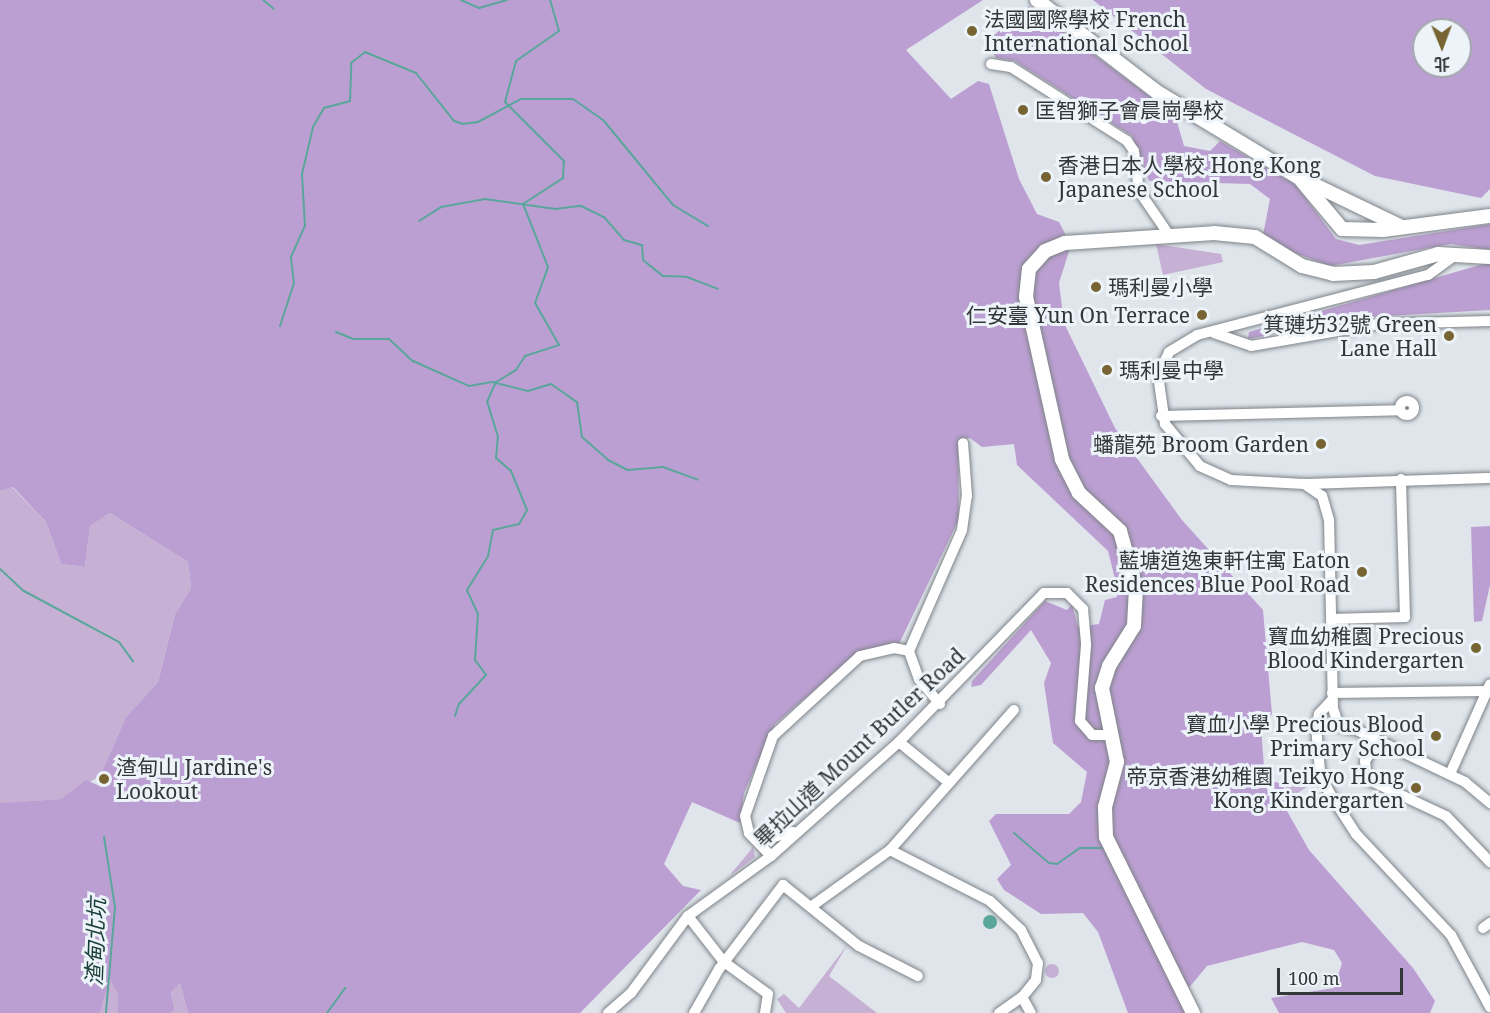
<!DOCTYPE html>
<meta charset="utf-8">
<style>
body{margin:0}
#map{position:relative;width:1490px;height:1013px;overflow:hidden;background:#dfe5eb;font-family:"Noto Serif","Noto Sans TC",serif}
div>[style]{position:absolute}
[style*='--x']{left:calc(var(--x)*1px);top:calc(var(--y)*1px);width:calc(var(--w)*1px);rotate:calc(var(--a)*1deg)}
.green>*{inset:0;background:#c6b1d5}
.round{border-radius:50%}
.forest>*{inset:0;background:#bc9fd2}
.water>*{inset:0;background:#5aa69b}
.stream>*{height:2px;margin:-1px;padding:0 1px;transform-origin:1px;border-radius:1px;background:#5aa69b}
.roads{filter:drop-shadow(0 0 2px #7e8489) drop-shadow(0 0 2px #7e8489)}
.minor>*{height:10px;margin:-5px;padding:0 5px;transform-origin:5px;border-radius:5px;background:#fff}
.minor>.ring{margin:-5px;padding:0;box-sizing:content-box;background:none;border:10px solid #fff;border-radius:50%}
.major>*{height:14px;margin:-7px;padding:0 7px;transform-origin:7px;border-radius:7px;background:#fff}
.dots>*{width:16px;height:16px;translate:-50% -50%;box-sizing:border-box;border:3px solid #ecf3f9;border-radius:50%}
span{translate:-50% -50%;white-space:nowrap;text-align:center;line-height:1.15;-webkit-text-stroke:6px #ecf3f9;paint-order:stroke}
.poi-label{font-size:21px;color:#343739}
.left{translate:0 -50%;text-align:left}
.right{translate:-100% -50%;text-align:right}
.street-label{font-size:21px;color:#343739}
.water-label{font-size:22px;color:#1a3f3a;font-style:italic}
.north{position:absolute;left:1412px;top:18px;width:60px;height:60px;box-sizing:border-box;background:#ecf3f9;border:2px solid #a2a8ac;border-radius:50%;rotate:179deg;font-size:16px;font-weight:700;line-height:24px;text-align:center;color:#343739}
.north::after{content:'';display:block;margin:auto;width:21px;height:27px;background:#776432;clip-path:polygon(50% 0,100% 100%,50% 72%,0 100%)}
.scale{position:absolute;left:1277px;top:968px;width:126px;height:27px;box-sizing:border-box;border:3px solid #343739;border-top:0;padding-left:8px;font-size:18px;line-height:21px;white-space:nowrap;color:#343739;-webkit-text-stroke:4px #ecf3f9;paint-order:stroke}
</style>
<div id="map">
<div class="green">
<i style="clip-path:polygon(1156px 244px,1221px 254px,1223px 262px,1163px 275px)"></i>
<i style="clip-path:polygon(12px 487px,46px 522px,61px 564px,85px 567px,90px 526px,110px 513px,188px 562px,191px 588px,175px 614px,158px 682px,126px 717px,100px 776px,61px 799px,5px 803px,0 803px,0 491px)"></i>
<i style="clip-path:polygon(1307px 779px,1311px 784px,1289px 799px,1285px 785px)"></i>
<i style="clip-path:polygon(753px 847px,755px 857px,731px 875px,731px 874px)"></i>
<i style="clip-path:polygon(848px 944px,829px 976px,877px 1013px,786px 1013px,777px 999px,784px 994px,799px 1008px)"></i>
<i class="round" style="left:1045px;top:964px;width:14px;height:14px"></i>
<i style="clip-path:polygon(110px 978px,118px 995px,118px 1013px,100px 1013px)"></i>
<i style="clip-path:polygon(180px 983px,188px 1013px,170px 1013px,175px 1010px,171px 993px)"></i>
</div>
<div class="forest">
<i style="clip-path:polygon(0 0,983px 0,906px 50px,951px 99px,978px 81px,989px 84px,1019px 179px,1037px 214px,1059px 222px,1071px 245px,1059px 283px,1064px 323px,1115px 428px,1182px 520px,1263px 610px,1272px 714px,1261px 727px,1265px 780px,1283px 784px,1287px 811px,1309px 850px,1413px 968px,1435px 1001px,1430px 1013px,1279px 1013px,1271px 998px,1334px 988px,1342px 963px,1334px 950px,1302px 942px,1207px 966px,1187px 990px,1196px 1013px,1128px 1013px,1098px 932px,1083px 913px,1041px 914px,1004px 890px,997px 879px,1011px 865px,989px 821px,996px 814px,1069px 814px,1081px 802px,1087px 772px,1053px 743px,1044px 683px,1051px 663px,1031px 630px,981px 685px,971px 687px,972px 681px,1045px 601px,1067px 610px,1072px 604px,1078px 627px,1099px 624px,1105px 600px,1117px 597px,1116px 583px,1108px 551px,1017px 465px,1014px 444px,982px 447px,970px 438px,958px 440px,959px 519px,899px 644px,855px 655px,775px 724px,744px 793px,740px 823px,692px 802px,664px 864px,683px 886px,701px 890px,580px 1013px,188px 1013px,180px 983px,171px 993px,175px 1010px,170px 1013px,118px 1013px,118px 995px,110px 979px,100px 1013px,0 1013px,0 803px,61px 799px,86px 780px,102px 787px,100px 776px,126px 717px,158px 682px,175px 614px,191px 588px,188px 562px,110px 513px,90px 526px,85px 567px,61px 564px,46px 522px,13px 487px,0 491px)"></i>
<i style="clip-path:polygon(evenodd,1093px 0,1490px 0,1490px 189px,1481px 198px,1375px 176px,1206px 89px,1093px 0,1424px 30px,1460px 30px,1460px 66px,1424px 66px,1424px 30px)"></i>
<i style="clip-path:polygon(1029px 6px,1175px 115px,1184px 146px,1210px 151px,1220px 141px,1296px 185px,1336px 239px,1359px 245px,1490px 224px,1490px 250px,1450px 244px,1330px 266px,1278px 247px,1263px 235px,1270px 199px,1250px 184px,1149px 181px,1132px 136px,1015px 61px,996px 58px,986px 42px)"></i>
<i style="clip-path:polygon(1490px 262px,1490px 310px,1352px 318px,1248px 339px,1249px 332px)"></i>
<i style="clip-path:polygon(1490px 526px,1490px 585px,1482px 621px,1474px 622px,1471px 527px)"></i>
</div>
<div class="water">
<i class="round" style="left:983px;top:915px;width:14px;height:14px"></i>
</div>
<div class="stream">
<i style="--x:263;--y:0;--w:14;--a:39"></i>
<i style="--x:461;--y:0;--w:20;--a:24"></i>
<i style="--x:479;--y:8;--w:29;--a:-16"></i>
<i style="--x:419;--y:221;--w:26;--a:-32"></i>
<i style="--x:441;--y:207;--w:45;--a:-10.3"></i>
<i style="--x:485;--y:199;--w:71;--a:8.1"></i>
<i style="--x:555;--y:209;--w:26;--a:-7"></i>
<i style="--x:581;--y:206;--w:25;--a:26"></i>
<i style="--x:604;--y:217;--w:30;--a:49"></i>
<i style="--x:624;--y:240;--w:19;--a:16"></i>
<i style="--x:642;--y:245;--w:15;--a:86"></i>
<i style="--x:643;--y:260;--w:26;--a:39"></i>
<i style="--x:663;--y:276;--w:24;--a:2"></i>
<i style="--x:687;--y:277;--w:33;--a:21"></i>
<i style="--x:280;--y:326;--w:45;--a:-72"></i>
<i style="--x:294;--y:283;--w:26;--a:-97"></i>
<i style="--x:291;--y:257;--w:34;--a:-66"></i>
<i style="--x:305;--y:226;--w:52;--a:-93.3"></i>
<i style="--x:302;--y:174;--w:48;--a:-76.8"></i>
<i style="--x:313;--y:127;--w:22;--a:-60"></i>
<i style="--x:324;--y:108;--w:27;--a:-15"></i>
<i style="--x:350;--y:101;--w:38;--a:-88"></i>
<i style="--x:351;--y:63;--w:18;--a:-38"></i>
<i style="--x:365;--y:52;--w:55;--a:22.4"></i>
<i style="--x:416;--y:73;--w:61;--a:51.6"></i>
<i style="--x:454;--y:121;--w:9;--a:18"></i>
<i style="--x:463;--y:124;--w:15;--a:-8"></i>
<i style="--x:478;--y:122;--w:49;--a:-28.1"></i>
<i style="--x:521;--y:99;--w:52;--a:0"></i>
<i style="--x:573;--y:99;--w:38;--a:35"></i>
<i style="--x:604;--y:121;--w:109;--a:50.6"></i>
<i style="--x:673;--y:205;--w:41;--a:31"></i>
<i style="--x:336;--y:332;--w:18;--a:22"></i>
<i style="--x:353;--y:339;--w:36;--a:0"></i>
<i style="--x:389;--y:339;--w:33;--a:43"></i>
<i style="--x:413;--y:361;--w:61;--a:24.1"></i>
<i style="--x:469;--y:386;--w:23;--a:-10"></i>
<i style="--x:492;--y:382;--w:37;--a:14"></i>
<i style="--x:528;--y:391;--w:24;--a:-17"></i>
<i style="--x:551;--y:384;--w:32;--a:35"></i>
<i style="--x:577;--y:402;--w:35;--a:82"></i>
<i style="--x:582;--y:437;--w:35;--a:41"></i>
<i style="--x:608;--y:460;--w:22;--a:27"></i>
<i style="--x:628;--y:470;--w:35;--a:-5"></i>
<i style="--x:663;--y:467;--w:37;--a:20"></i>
<i style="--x:0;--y:569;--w:33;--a:43"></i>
<i style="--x:24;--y:591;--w:108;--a:28.2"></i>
<i style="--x:119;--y:642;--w:24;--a:54"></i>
<i style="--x:455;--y:716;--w:13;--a:-72"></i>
<i style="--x:459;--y:704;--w:40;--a:-47"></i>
<i style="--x:486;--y:675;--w:19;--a:-126"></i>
<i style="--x:475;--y:660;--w:46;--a:-86.3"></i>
<i style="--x:478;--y:614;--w:26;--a:-115"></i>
<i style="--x:467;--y:590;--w:40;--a:-58"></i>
<i style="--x:488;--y:556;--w:26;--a:-79"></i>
<i style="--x:493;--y:530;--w:27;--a:-13"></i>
<i style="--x:519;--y:524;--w:16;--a:-60"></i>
<i style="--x:527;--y:510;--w:42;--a:-112.3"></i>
<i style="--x:511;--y:471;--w:20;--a:-139"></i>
<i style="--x:496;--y:458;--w:21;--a:-85"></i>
<i style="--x:498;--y:437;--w:37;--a:-107"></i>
<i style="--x:487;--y:402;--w:22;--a:-66"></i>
<i style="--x:496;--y:382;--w:23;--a:-31"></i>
<i style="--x:516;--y:370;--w:17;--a:-57"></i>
<i style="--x:525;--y:356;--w:36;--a:-18"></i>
<i style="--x:559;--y:345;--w:48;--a:-119.7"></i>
<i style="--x:535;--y:303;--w:38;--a:-70"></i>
<i style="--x:548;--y:267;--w:68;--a:-111.6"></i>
<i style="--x:523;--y:204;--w:48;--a:-33"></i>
<i style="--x:563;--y:178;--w:17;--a:-87"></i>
<i style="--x:564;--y:161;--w:83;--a:-135"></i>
<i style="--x:505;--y:102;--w:42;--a:-75"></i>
<i style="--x:516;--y:61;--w:52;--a:-34.9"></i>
<i style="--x:559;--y:31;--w:32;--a:-106"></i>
<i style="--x:1014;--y:833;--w:46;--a:40.6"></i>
<i style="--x:1049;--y:863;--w:8;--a:7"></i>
<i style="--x:1057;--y:864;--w:28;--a:-35"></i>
<i style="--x:1080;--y:848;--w:22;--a:0"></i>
<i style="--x:104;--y:837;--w:71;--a:81.1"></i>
<i style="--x:115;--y:907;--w:106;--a:94.9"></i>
<i style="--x:327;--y:1013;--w:31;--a:-54"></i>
</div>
<div class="roads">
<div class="minor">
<i style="--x:991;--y:64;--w:20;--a:9"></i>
<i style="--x:1011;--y:67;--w:138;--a:32.5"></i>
<i style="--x:1127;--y:141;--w:12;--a:55"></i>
<i style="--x:1134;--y:151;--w:40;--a:82.9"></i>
<i style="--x:1139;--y:191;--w:53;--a:55.7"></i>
<i style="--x:1214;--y:333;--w:39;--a:19"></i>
<i style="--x:1251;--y:346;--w:129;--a:-9.8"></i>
<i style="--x:1378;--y:324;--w:112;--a:-1.5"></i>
<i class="ring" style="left:1400px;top:401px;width:4px;height:4px"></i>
<i style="--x:1161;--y:416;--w:239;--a:-1.4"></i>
<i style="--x:1305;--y:484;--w:185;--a:-1.9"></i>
<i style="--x:1331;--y:619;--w:74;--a:-1.5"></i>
<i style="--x:1405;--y:617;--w:138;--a:-91.7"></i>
<i style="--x:1332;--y:693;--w:155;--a:-0.7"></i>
<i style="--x:1332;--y:700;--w:19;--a:133"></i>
<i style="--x:1319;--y:714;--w:13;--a:103"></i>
<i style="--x:1316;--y:727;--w:44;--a:84.8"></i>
<i style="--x:1320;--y:771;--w:23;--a:67"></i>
<i style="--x:1329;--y:792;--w:50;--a:57.3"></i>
<i style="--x:1356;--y:834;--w:139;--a:46.8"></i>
<i style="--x:1451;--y:935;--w:82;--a:61.6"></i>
<i style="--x:940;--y:704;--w:33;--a:-130"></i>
<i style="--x:919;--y:679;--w:30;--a:-110"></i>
<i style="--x:909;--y:651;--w:132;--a:-66.3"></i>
<i style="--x:962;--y:530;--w:34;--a:-82"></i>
<i style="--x:967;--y:496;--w:53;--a:-94.3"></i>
<i style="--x:1346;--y:725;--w:132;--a:25.6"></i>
<i style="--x:1465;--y:782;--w:33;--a:40"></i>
<i style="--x:1350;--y:729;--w:11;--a:-165"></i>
<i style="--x:1339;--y:726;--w:18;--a:-109"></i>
<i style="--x:1333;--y:709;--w:189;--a:-91.2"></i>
<i style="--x:1329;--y:520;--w:25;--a:-106"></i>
<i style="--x:1322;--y:496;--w:22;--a:-146"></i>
<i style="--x:1304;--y:484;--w:73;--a:-176.9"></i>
<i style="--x:1231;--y:480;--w:34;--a:-156"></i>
<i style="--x:1200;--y:466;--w:55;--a:-129.8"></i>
<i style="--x:1165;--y:424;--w:49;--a:-98.1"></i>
<i style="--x:1158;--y:375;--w:25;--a:-64"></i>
<i style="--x:1169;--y:352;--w:33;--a:-31"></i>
<i style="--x:1197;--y:335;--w:239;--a:-14.6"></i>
<i style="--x:1428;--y:275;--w:34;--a:-36"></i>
<i style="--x:899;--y:742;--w:62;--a:39.1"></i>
<i style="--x:1377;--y:742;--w:22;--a:122"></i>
<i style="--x:1365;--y:761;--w:18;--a:84"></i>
<i style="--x:1367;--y:779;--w:87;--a:25.1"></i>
<i style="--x:1446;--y:816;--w:64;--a:46.3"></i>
<i style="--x:1450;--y:774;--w:98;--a:-66"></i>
<i style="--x:759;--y:841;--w:35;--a:-15"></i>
<i style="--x:890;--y:850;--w:187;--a:-48.5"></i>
<i style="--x:771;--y:856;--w:32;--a:-134"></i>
<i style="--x:749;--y:833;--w:17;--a:-103"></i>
<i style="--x:745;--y:816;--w:85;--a:-70.7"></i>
<i style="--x:773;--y:736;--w:118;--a:-42.6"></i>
<i style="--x:860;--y:656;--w:35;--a:-13"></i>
<i style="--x:894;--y:648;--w:15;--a:11"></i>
<i style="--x:812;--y:906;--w:96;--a:-35.7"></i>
<i style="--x:890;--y:850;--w:112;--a:27"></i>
<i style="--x:990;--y:901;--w:42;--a:43.1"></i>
<i style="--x:1021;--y:930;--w:37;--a:63"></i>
<i style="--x:1038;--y:963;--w:17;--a:97"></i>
<i style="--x:1036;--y:980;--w:22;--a:129"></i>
<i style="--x:1022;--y:997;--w:18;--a:61"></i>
<i style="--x:688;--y:916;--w:58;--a:52"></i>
<i style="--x:724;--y:962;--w:54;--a:36"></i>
<i style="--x:768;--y:994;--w:19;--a:99"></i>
<i style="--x:1483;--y:928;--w:9;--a:-36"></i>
<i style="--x:608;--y:1013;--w:30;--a:-41"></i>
<i style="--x:631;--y:993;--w:96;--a:-53.5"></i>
<i style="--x:688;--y:916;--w:102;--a:-35.9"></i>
<i style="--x:771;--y:856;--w:171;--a:-41.7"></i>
<i style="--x:899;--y:742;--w:208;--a:-45.8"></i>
<i style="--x:1044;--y:593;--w:23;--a:0"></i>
<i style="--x:1067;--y:593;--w:23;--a:45"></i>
<i style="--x:1083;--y:609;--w:36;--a:85"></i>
<i style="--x:1086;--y:645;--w:76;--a:94.5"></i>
<i style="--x:1080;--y:721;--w:18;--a:49"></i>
<i style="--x:1092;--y:735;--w:19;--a:0"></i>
<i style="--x:694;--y:1013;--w:51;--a:-60.4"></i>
<i style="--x:719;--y:969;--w:106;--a:-52.7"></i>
<i style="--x:783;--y:885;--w:97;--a:38.8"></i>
<i style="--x:859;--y:946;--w:66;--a:27"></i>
<i style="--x:999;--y:1013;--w:28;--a:-35"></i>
</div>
<div class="major">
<i style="--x:1037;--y:0;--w:151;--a:37.5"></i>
<i style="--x:1157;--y:92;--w:165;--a:31.1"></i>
<i style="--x:1298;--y:177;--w:113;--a:25.7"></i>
<i style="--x:1301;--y:180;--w:64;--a:50.1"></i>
<i style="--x:1342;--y:229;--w:41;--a:1.4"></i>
<i style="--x:1383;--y:230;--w:108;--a:-7.5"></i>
<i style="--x:1193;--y:1013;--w:196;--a:-116.3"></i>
<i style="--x:1106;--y:837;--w:30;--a:-92"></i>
<i style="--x:1105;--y:807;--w:47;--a:-75.1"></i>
<i style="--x:1117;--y:762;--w:76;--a:-101.5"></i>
<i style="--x:1102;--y:688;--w:23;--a:-72"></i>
<i style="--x:1109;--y:666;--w:47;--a:-58"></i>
<i style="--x:1134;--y:626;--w:38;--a:-87"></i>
<i style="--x:1136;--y:588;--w:59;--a:-105.7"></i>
<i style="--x:1120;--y:531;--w:56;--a:-137.2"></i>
<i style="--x:1079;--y:493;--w:38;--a:-117"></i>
<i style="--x:1062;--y:459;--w:166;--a:-102.5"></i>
<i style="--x:1026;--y:297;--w:28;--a:-84"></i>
<i style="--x:1029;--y:269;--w:24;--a:-48"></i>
<i style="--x:1045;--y:251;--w:22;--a:-22"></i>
<i style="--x:1065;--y:243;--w:149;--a:-3.8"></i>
<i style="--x:1214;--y:233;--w:41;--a:5.6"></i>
<i style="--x:1255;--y:237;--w:55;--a:31.7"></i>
<i style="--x:1302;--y:266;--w:32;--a:14"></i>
<i style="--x:1333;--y:274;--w:41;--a:-2.8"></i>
<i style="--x:1374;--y:272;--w:66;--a:-15.7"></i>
<i style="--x:1438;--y:254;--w:52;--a:3.3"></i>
</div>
</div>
<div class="dots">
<i style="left:972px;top:31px;background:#776432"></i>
<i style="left:1023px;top:110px;background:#776432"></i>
<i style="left:1046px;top:177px;background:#776432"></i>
<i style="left:1096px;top:287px;background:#776432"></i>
<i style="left:1202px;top:315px;background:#776432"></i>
<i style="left:1449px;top:336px;background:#776432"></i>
<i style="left:1107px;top:370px;background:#776432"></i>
<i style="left:1321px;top:444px;background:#776432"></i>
<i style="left:1362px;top:572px;background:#776432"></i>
<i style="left:1476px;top:648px;background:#776432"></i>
<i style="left:1436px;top:736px;background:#776432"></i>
<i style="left:104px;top:779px;background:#776432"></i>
<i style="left:1416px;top:788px;background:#776432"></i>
</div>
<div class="poi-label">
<span class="left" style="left:984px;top:31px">法國國際學校 French<br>International School</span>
<span class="left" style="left:1035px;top:110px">匡智獅子會晨崗學校</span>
<span class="left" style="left:1058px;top:177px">香港日本人學校 Hong Kong<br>Japanese School</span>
<span class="left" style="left:1108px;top:287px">瑪利曼小學</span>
<span class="right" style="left:1190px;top:315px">仁安臺 Yun On Terrace</span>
<span class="right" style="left:1437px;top:336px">箕璉坊32號 Green<br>Lane Hall</span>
<span class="left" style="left:1119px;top:370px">瑪利曼中學</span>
<span class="right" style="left:1309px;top:444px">蟠龍苑 Broom Garden</span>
<span class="right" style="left:1350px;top:572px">藍塘道逸東軒住寓 Eaton<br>Residences Blue Pool Road</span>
<span class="right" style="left:1464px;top:648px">寶血幼稚園 Precious<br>Blood Kindergarten</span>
<span class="right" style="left:1424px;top:736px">寶血小學 Precious Blood<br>Primary School</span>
<span class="left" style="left:116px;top:779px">渣甸山 Jardine's<br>Lookout</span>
<span class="right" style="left:1404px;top:788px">帝京香港幼稚園 Teikyo Hong<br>Kong Kindergarten</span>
</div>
<div class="street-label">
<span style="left:859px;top:747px;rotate:-43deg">畢拉山道 Mount Butler Road</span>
</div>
<div class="water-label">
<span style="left:95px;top:942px;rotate:-88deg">渣甸北坑</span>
</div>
<div class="north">北</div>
<div class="scale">100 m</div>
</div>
